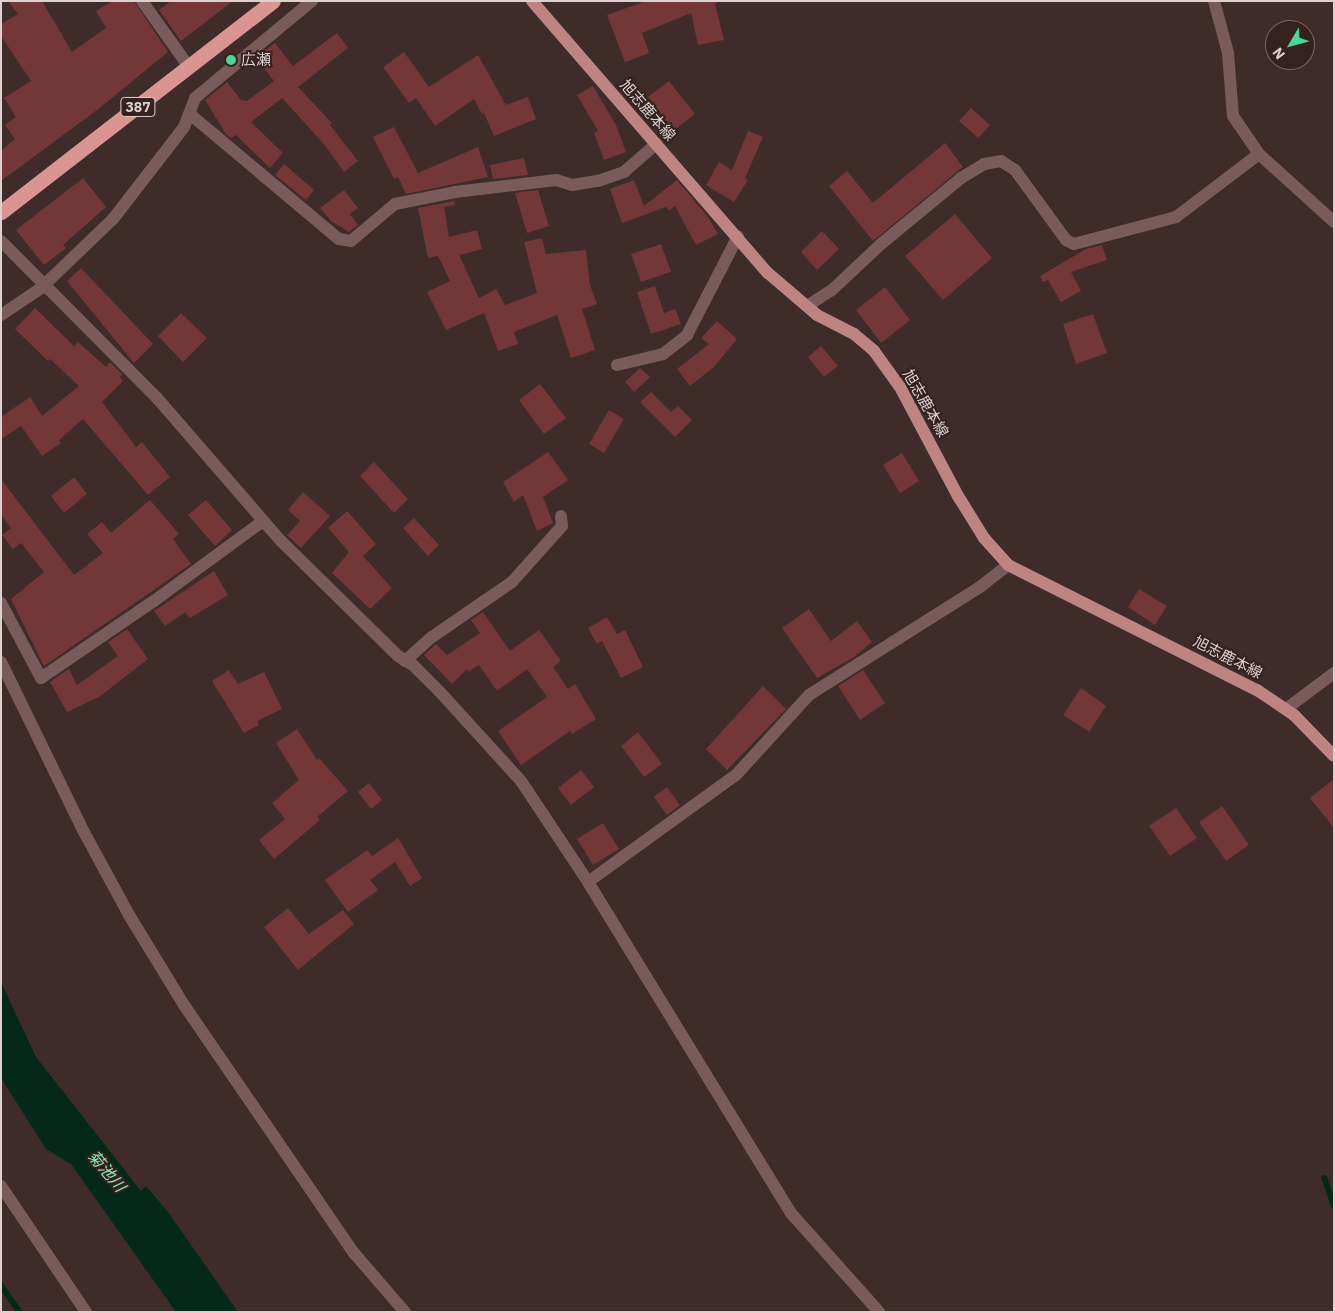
<!DOCTYPE html>
<meta charset="utf-8">
<style>
body{margin:0}
#map{position:relative;width:1335px;height:1313px;overflow:hidden;background:#3e2b2a;font-family:"IBM Plex Sans","Noto Sans JP",sans-serif}
div>[style]{position:absolute}
[style*='--x']{left:calc(var(--x)*1px);top:calc(var(--y)*1px);width:calc(var(--w)*1px);rotate:calc(var(--a)*1deg)}
.water>*{inset:0;background:#04291a}
.stream>*{height:5.5px;margin:-2.75px;padding:0 2.75px;transform-origin:2.75px;border-radius:2.75px;background:#04291a}
.building>*{inset:0;background:#733737}
.minor>*{height:12px;margin:-6px;padding:0 6px;transform-origin:6px;border-radius:6px;background:#785b5a}
.major>*{height:12px;margin:-6px;padding:0 6px;transform-origin:6px;border-radius:6px;background:#be8482}
.highway>*{height:15px;margin:-7.5px;padding:0 7.5px;transform-origin:7.5px;border-radius:7.5px;background:#da9491}
.dots>*{width:14px;height:14px;translate:-50% -50%;box-sizing:border-box;border:2px solid #342120;border-radius:50%}
span{translate:-50% -50%;white-space:nowrap;text-align:center;line-height:1.15;-webkit-text-stroke:4px #342120;paint-order:stroke}
.shield-label span{padding:1px 4px;background:#342120;border:1px solid;border-radius:4px;-webkit-text-stroke-width:0}
.shield-label{font-size:14px;color:#ddd0cf;font-weight:700}
.poi-label{font-size:15px;color:#ddd0cf}
.left{translate:0 -50%;text-align:left}
.street-label{font-size:15px;color:#ddd0cf}
.water-label{font-size:16px;color:#87e7b8;font-style:italic}
.frame{position:absolute;inset:0;border:2px solid #ddd0cf;pointer-events:none}
.north{position:absolute;left:1265px;top:20px;width:50px;height:50px;box-sizing:border-box;background:#342120;border:1px solid #786766;border-radius:50%;rotate:233deg;font-size:14px;font-weight:700;line-height:20px;text-align:center;color:#ddd0cf}
.north::after{content:'';display:block;margin:auto;width:18px;height:22px;background:#4ed399;clip-path:polygon(50% 0,100% 100%,50% 72%,0 100%)}
</style>
<div id="map">
<div class="water">
<i style="clip-path:polygon(1px 982px,36px 1057px,141px 1191px,146px 1186px,168px 1212px,238px 1312px,176px 1312px,71px 1164px,46px 1149px,1px 1078px)"></i>
</div>
<div class="stream">
<i style="--x:1325;--y:1178;--w:29;--a:72"></i>
<i style="--x:1;--y:1285;--w:33;--a:55"></i>
</div>
<div class="building">
<i style="clip-path:polygon(8px 1px,42px 1px,72px 52px,106px 28px,96px 11px,112px 1px,134px 1px,168px 52px,97px 110px,1px 181px,1px 151px,15px 139px,5px 125px,16px 117px,4px 98px,31px 81px,1px 36px,1px 24px,18px 14px)"></i>
<i style="clip-path:polygon(171px 1px,233px 1px,181px 41px,159px 10px)"></i>
<i style="clip-path:polygon(646px 1px,719px 1px,715px 4px,724px 40px,698px 45px,691px 13px,642px 33px,649px 53px,625px 62px,607px 15px)"></i>
<i style="clip-path:polygon(337px 33px,348px 48px,298px 87px,332px 123px,330px 125px,358px 161px,344px 172px,323px 143px,282px 98px,251px 122px,283px 153px,270px 168px,236px 135px,231px 138px,226px 134px,205px 100px,227px 82px,241px 100px,247px 101px,274px 81px,256px 58px,267px 49px,275px 43px,293px 66px)"></i>
<i style="clip-path:polygon(404px 52px,429px 87px,478px 55px,506px 105px,528px 97px,536px 119px,494px 136px,484px 113px,482px 114px,474px 99px,435px 126px,416px 98px,409px 103px,383px 67px)"></i>
<i style="clip-path:polygon(669px 81px,695px 114px,674px 130px,648px 97px)"></i>
<i style="clip-path:polygon(593px 86px,616px 125px,626px 152px,604px 160px,594px 133px,598px 131px,577px 95px)"></i>
<i style="clip-path:polygon(971px 108px,990px 125px,978px 138px,959px 121px)"></i>
<i style="clip-path:polygon(394px 127px,418px 173px,478px 147px,488px 177px,406px 194px,398px 177px,394px 179px,373px 137px)"></i>
<i style="clip-path:polygon(748px 131px,763px 137px,745px 178px,748px 180px,734px 202px,706px 185px,719px 162px,732px 170px)"></i>
<i style="clip-path:polygon(945px 143px,963px 167px,873px 241px,829px 186px,847px 171px,873px 203px)"></i>
<i style="clip-path:polygon(524px 158px,528px 175px,493px 179px,490px 165px)"></i>
<i style="clip-path:polygon(284px 164px,314px 190px,306px 200px,275px 175px)"></i>
<i style="clip-path:polygon(83px 178px,106px 207px,63px 245px,66px 248px,44px 265px,16px 230px)"></i>
<i style="clip-path:polygon(634px 180px,644px 206px,677px 180px,708px 217px,718px 234px,696px 245px,675px 206px,669px 211px,666px 207px,622px 223px,610px 189px)"></i>
<i style="clip-path:polygon(344px 190px,358px 208px,350px 214px,358px 225px,349px 232px,331px 221px,320px 208px)"></i>
<i style="clip-path:polygon(538px 190px,549px 226px,527px 233px,515px 193px)"></i>
<i style="clip-path:polygon(454px 201px,455px 205px,444px 207px,449px 237px,477px 230px,482px 249px,459px 255px,479px 298px,496px 289px,505px 305px,537px 293px,524px 242px,542px 238px,546px 254px,586px 250px,590px 285px,597px 304px,582px 309px,595px 350px,571px 358px,557px 315px,514px 332px,518px 344px,498px 351px,484px 313px,446px 330px,427px 292px,450px 281px,438px 256px,428px 258px,418px 208px)"></i>
<i style="clip-path:polygon(955px 214px,992px 258px,943px 300px,905px 256px)"></i>
<i style="clip-path:polygon(822px 231px,839px 249px,817px 270px,801px 252px)"></i>
<i style="clip-path:polygon(661px 244px,671px 272px,641px 282px,631px 254px)"></i>
<i style="clip-path:polygon(1102px 245px,1107px 260px,1071px 272px,1081px 291px,1061px 302px,1048px 280px,1043px 282px,1040px 276px,1086px 249px)"></i>
<i style="clip-path:polygon(81px 268px,153px 344px,134px 363px,67px 281px)"></i>
<i style="clip-path:polygon(655px 286px,664px 313px,675px 309px,681px 324px,651px 334px,637px 292px)"></i>
<i style="clip-path:polygon(885px 287px,910px 320px,881px 343px,856px 310px)"></i>
<i style="clip-path:polygon(35px 308px,74px 346px,78px 342px,106px 367px,110px 362px,122px 374px,120px 377px,123px 381px,102px 402px,136px 447px,142px 442px,170px 477px,148px 495px,83px 419px,59px 440px,61px 443px,42px 456px,21px 426px,1px 439px,1px 417px,30px 397px,42px 416px,79px 386px,50px 359px,48px 361px,15px 329px)"></i>
<i style="clip-path:polygon(181px 313px,207px 338px,183px 362px,158px 336px)"></i>
<i style="clip-path:polygon(1093px 314px,1107px 353px,1076px 364px,1063px 324px)"></i>
<i style="clip-path:polygon(717px 321px,737px 339px,714px 367px,690px 386px,677px 369px,709px 344px,701px 338px)"></i>
<i style="clip-path:polygon(821px 346px,838px 366px,824px 377px,808px 357px)"></i>
<i style="clip-path:polygon(640px 368px,650px 377px,634px 392px,625px 382px)"></i>
<i style="clip-path:polygon(540px 384px,566px 418px,544px 434px,519px 400px)"></i>
<i style="clip-path:polygon(651px 392px,671px 412px,678px 406px,692px 420px,675px 437px,640px 402px)"></i>
<i style="clip-path:polygon(609px 410px,624px 419px,604px 453px,589px 444px)"></i>
<i style="clip-path:polygon(548px 452px,568px 480px,543px 497px,553px 523px,537px 531px,523px 495px,514px 502px,503px 482px)"></i>
<i style="clip-path:polygon(902px 453px,919px 481px,900px 493px,883px 465px)"></i>
<i style="clip-path:polygon(374px 462px,408px 499px,394px 513px,360px 476px)"></i>
<i style="clip-path:polygon(74px 477px,87px 494px,64px 513px,51px 496px)"></i>
<i style="clip-path:polygon(1px 479px,74px 575px,103px 553px,87px 534px,102px 522px,111px 533px,150px 500px,179px 534px,173px 539px,191px 564px,44px 666px,11px 599px,44px 572px,21px 543px,13px 549px,2px 535px,11px 528px,1px 515px)"></i>
<i style="clip-path:polygon(303px 492px,330px 516px,301px 548px,287px 535px,300px 521px,288px 510px)"></i>
<i style="clip-path:polygon(206px 500px,232px 530px,215px 546px,188px 515px)"></i>
<i style="clip-path:polygon(347px 511px,376px 544px,363px 556px,392px 588px,370px 609px,332px 573px,349px 552px,328px 528px)"></i>
<i style="clip-path:polygon(414px 518px,439px 545px,428px 556px,403px 528px)"></i>
<i style="clip-path:polygon(214px 571px,228px 595px,190px 618px,185px 612px,165px 626px,154px 611px)"></i>
<i style="clip-path:polygon(1139px 589px,1167px 606px,1155px 625px,1128px 607px)"></i>
<i style="clip-path:polygon(809px 609px,831px 641px,857px 621px,872px 642px,854px 657px,817px 678px,782px 628px)"></i>
<i style="clip-path:polygon(483px 612px,510px 651px,539px 630px,561px 661px,553px 667px,568px 689px,575px 684px,596px 719px,572px 734px,570px 731px,521px 765px,498px 731px,547px 697px,527px 669px,497px 691px,479px 665px,468px 672px,467px 669px,452px 684px,424px 655px,436px 644px,447px 655px,480px 633px,471px 620px)"></i>
<i style="clip-path:polygon(607px 617px,617px 634px,625px 630px,643px 667px,621px 678px,602px 641px,597px 644px,588px 628px)"></i>
<i style="clip-path:polygon(127px 629px,148px 659px,99px 697px,67px 712px,50px 682px,69px 669px,77px 685px,118px 656px,108px 642px)"></i>
<i style="clip-path:polygon(229px 670px,238px 684px,264px 672px,282px 709px,257px 721px,259px 725px,244px 733px,212px 681px)"></i>
<i style="clip-path:polygon(863px 670px,885px 703px,860px 720px,838px 686px)"></i>
<i style="clip-path:polygon(763px 686px,786px 709px,727px 770px,706px 749px)"></i>
<i style="clip-path:polygon(1081px 688px,1106px 706px,1089px 732px,1063px 715px)"></i>
<i style="clip-path:polygon(297px 729px,317px 760px,319px 758px,348px 791px,317px 817px,320px 820px,274px 859px,259px 840px,285px 819px,272px 803px,299px 780px,276px 743px)"></i>
<i style="clip-path:polygon(638px 732px,662px 764px,644px 777px,621px 746px)"></i>
<i style="clip-path:polygon(581px 770px,594px 787px,571px 805px,558px 788px)"></i>
<i style="clip-path:polygon(1334px 779px,1334px 828px,1310px 798px)"></i>
<i style="clip-path:polygon(369px 783px,382px 800px,371px 809px,358px 792px)"></i>
<i style="clip-path:polygon(667px 787px,680px 805px,667px 815px,654px 797px)"></i>
<i style="clip-path:polygon(1222px 806px,1249px 845px,1226px 861px,1199px 822px)"></i>
<i style="clip-path:polygon(1176px 808px,1197px 838px,1170px 856px,1149px 826px)"></i>
<i style="clip-path:polygon(603px 823px,619px 849px,593px 865px,577px 839px)"></i>
<i style="clip-path:polygon(398px 838px,422px 878px,410px 886px,395px 862px,370px 880px,378px 890px,348px 912px,325px 880px,367px 850px,372px 856px)"></i>
<i style="clip-path:polygon(288px 908px,309px 934px,343px 910px,354px 924px,298px 970px,264px 927px)"></i>
</div>
<div class="minor">
<i style="--x:142;--y:1;--w:81;--a:54.5"></i>
<i style="--x:1214;--y:1;--w:54;--a:74.9"></i>
<i style="--x:1228;--y:53;--w:63;--a:85.5"></i>
<i style="--x:1233;--y:116;--w:46;--a:55.6"></i>
<i style="--x:191;--y:115;--w:193;--a:40"></i>
<i style="--x:339;--y:239;--w:12;--a:9"></i>
<i style="--x:351;--y:241;--w:57;--a:-40.1"></i>
<i style="--x:395;--y:204;--w:61;--a:-11.3"></i>
<i style="--x:455;--y:192;--w:102;--a:-6.8"></i>
<i style="--x:556;--y:180;--w:17;--a:17"></i>
<i style="--x:572;--y:185;--w:26;--a:-9"></i>
<i style="--x:598;--y:181;--w:28;--a:-19"></i>
<i style="--x:624;--y:172;--w:43;--a:-41.2"></i>
<i style="--x:1;--y:241;--w:221;--a:45.2"></i>
<i style="--x:157;--y:398;--w:188;--a:49.1"></i>
<i style="--x:280;--y:540;--w:165;--a:44.5"></i>
<i style="--x:398;--y:656;--w:17;--a:31"></i>
<i style="--x:413;--y:665;--w:38;--a:45"></i>
<i style="--x:440;--y:692;--w:120;--a:47.7"></i>
<i style="--x:521;--y:781;--w:121;--a:56.4"></i>
<i style="--x:588;--y:882;--w:183;--a:-35.9"></i>
<i style="--x:736;--y:775;--w:108;--a:-47.6"></i>
<i style="--x:809;--y:695;--w:202;--a:-32.3"></i>
<i style="--x:980;--y:587;--w:36;--a:-38"></i>
<i style="--x:807;--y:306;--w:30;--a:-33"></i>
<i style="--x:832;--y:290;--w:67;--a:-43.2"></i>
<i style="--x:881;--y:244;--w:104;--a:-39.5"></i>
<i style="--x:961;--y:178;--w:27;--a:-31"></i>
<i style="--x:984;--y:164;--w:17;--a:-10"></i>
<i style="--x:1001;--y:161;--w:17;--a:33"></i>
<i style="--x:1015;--y:170;--w:87;--a:53.9"></i>
<i style="--x:1066;--y:240;--w:9;--a:27"></i>
<i style="--x:1074;--y:244;--w:106;--a:-14.8"></i>
<i style="--x:1176;--y:217;--w:104;--a:-37.2"></i>
<i style="--x:1259;--y:154;--w:101;--a:42.2"></i>
<i style="--x:1;--y:315;--w:48;--a:-34"></i>
<i style="--x:41;--y:288;--w:100;--a:-43.8"></i>
<i style="--x:113;--y:219;--w:116;--a:-52.3"></i>
<i style="--x:184;--y:127;--w:31;--a:-69"></i>
<i style="--x:195;--y:98;--w:152;--a:-39.7"></i>
<i style="--x:617;--y:365;--w:47;--a:-13.4"></i>
<i style="--x:663;--y:354;--w:31;--a:-38"></i>
<i style="--x:687;--y:335;--w:111;--a:-62.7"></i>
<i style="--x:1;--y:603;--w:85;--a:61.9"></i>
<i style="--x:41;--y:678;--w:137;--a:-34.3"></i>
<i style="--x:154;--y:601;--w:135;--a:-36.3"></i>
<i style="--x:405;--y:661;--w:36;--a:-42"></i>
<i style="--x:432;--y:637;--w:97;--a:-34.5"></i>
<i style="--x:512;--y:582;--w:75;--a:-48.2"></i>
<i style="--x:562;--y:526;--w:10;--a:-96"></i>
<i style="--x:1;--y:662;--w:189;--a:64"></i>
<i style="--x:84;--y:832;--w:94;--a:61.5"></i>
<i style="--x:129;--y:915;--w:105;--a:58.6"></i>
<i style="--x:184;--y:1005;--w:301;--a:55.6"></i>
<i style="--x:354;--y:1253;--w:78;--a:49.2"></i>
<i style="--x:1286;--y:709;--w:60;--a:-36.9"></i>
<i style="--x:588;--y:882;--w:387;--a:58.5"></i>
<i style="--x:790;--y:1212;--w:134;--a:48.3"></i>
<i style="--x:1;--y:1186;--w:152;--a:56"></i>
</div>
<div class="major">
<i style="--x:532;--y:1;--w:360;--a:49.1"></i>
<i style="--x:768;--y:273;--w:65;--a:40.6"></i>
<i style="--x:817;--y:315;--w:42;--a:27.2"></i>
<i style="--x:854;--y:334;--w:26;--a:40"></i>
<i style="--x:874;--y:351;--w:44;--a:54.2"></i>
<i style="--x:900;--y:387;--w:123;--a:62"></i>
<i style="--x:958;--y:496;--w:49;--a:58.2"></i>
<i style="--x:984;--y:538;--w:36;--a:48"></i>
<i style="--x:1008;--y:565;--w:279;--a:26.7"></i>
<i style="--x:1257;--y:690;--w:45;--a:34"></i>
<i style="--x:1294;--y:715;--w:57;--a:45.7"></i>
</div>
<div class="highway">
<i style="--x:1;--y:212;--w:344;--a:-37.8"></i>
</div>
<div class="dots">
<i style="left:231px;top:60px;background:#4ed399"></i>
</div>
<div class="shield-label">
<span style="left:138px;top:107px">387</span>
</div>
<div class="poi-label">
<span class="left" style="left:241px;top:60px">広瀬</span>
</div>
<div class="street-label">
<span style="left:648px;top:110px;rotate:49deg">旭志鹿本線</span>
<span style="left:926px;top:403px;rotate:60deg">旭志鹿本線</span>
<span style="left:1228px;top:657px;rotate:27deg">旭志鹿本線</span>
</div>
<div class="water-label">
<span style="left:107px;top:1171px;rotate:50deg">菊池川</span>
</div>
<div class="frame"></div>
<div class="north">N</div>
</div>
